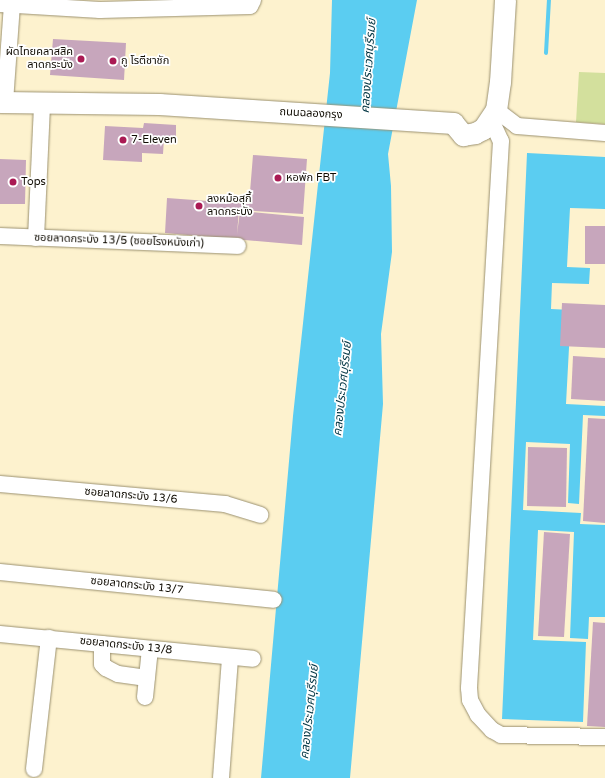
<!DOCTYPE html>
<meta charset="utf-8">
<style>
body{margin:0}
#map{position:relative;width:605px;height:778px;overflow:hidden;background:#fdf2ce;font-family:"Varela Round","Noto Sans Thai",sans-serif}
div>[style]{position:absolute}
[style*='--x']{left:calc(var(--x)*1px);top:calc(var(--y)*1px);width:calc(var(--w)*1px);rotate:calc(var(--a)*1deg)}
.green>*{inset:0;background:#d3e09d}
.water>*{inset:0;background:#5bcdf1}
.stream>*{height:4px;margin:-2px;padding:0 2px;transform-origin:2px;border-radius:2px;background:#5bcdf1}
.building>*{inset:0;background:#c7a6bc}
.roads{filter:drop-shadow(0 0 1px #9b9170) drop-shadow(0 0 1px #9b9170)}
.minor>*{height:16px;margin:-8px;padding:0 8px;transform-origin:8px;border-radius:8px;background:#fff}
.major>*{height:21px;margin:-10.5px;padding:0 10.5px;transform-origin:10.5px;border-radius:10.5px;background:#fff}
.dots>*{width:11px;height:11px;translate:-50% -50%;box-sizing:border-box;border:2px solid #fff;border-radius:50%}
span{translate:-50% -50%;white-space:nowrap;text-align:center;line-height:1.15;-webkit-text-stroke:3.5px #fff;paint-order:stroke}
.poi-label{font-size:11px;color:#0f0b02}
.right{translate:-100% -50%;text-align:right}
.left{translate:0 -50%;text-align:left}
.street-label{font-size:11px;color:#0f0b02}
.water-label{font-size:12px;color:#003442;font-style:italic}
</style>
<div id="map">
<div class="green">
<i style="clip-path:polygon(579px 72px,605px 73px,605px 124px,576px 122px)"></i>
</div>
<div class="water">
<i style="clip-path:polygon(332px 0,417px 0,388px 154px,391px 186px,392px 252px,381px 334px,383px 404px,350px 778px,261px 778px,293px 416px,330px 73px)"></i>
<i style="clip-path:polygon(527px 153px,605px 157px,605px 209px,570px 208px,567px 267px,590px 268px,589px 284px,552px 283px,551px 309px,571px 310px,566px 404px,605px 406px,605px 416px,583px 415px,579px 504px,568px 503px,570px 444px,526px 442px,523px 510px,581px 513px,580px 524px,605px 525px,605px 617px,589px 617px,588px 639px,570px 638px,574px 532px,538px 530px,533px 640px,586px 642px,583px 722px,502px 719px)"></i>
</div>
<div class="stream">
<i style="--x:546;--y:53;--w:53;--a:-86.8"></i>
</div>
<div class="building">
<i style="clip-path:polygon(53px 39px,126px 43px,124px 80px,50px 75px)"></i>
<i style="clip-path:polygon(144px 123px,176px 125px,176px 139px,164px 138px,163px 154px,142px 153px,142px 162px,103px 160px,105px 126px,143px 128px)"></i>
<i style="clip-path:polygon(253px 155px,307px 159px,303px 214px,239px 210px,237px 234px,240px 211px,304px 217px,302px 245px,165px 233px,167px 198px,249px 204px)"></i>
<i style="clip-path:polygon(0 159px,26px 160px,25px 204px,0 204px)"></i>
<i style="clip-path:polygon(585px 226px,605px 226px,605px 264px,585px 264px)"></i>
<i style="clip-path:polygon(562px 303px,605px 305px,605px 348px,560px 346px)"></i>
<i style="clip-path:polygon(573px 356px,605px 358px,605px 401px,571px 399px)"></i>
<i style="clip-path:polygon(588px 418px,605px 419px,605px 523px,583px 521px)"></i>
<i style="clip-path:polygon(528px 447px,567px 448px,566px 507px,527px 506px)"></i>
<i style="clip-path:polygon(544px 532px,570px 534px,564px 637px,538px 636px)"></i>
<i style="clip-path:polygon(593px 622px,605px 623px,605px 727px,587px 726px)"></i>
</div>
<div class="roads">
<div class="minor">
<i style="--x:0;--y:4;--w:100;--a:3.4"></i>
<i style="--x:100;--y:10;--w:150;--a:-1.5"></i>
<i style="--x:250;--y:6;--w:7;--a:-63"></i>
<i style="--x:5;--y:102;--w:97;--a:-85.9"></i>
<i style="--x:496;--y:110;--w:26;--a:37"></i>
<i style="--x:517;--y:126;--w:88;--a:4.5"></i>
<i style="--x:491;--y:120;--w:23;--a:65"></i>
<i style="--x:501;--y:141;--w:548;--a:93.35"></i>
<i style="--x:469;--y:688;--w:12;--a:85"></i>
<i style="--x:470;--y:700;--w:17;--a:62"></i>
<i style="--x:478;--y:715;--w:21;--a:47"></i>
<i style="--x:492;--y:730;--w:10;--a:29"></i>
<i style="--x:501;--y:735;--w:104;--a:1.1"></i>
<i style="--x:0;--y:236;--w:238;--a:2.4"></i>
<i style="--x:36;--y:238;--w:134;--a:-87.4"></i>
<i style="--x:0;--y:484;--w:226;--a:5.1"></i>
<i style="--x:225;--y:504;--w:37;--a:17"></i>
<i style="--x:0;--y:572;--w:275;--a:5.8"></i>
<i style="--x:0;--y:634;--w:254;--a:5.6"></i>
<i style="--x:102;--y:644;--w:20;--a:90"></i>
<i style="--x:102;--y:664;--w:6;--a:45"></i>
<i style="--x:106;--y:668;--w:13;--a:27"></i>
<i style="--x:118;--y:674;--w:29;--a:8"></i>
<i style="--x:145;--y:697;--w:48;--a:-84.1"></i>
<i style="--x:34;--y:769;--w:132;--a:-83.5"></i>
<i style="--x:221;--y:778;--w:121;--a:-85.7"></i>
</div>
<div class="major">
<i style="--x:0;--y:102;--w:159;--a:0.7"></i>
<i style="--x:159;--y:104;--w:295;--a:3.7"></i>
<i style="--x:453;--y:123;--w:16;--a:50"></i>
<i style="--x:463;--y:135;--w:12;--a:-9"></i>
<i style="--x:475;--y:133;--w:9;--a:-27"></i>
<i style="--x:483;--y:129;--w:23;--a:-56"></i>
<i style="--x:496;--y:110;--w:28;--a:-82"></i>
<i style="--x:500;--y:82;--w:82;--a:-86.5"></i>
</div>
</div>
<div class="dots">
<i style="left:81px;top:59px;background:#aa1a54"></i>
<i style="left:113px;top:61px;background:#aa1a54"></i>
<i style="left:123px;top:140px;background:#aa1a54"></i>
<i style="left:278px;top:178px;background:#aa1a54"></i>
<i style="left:13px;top:182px;background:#aa1a54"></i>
<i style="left:199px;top:206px;background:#aa1a54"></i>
</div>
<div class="poi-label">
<span class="right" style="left:73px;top:59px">ผัดไทยคลาสสิค<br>ลาดกระบัง</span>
<span class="left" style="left:121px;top:61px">กู โรตีชาชัก</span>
<span class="left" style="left:131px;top:140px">7-Eleven</span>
<span class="left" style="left:286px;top:178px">หอพัก FBT</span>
<span class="left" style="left:21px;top:182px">Tops</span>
<span class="left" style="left:207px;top:206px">ลงหม้อสุกี้<br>ลาดกระบัง</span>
</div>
<div class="street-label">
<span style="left:311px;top:114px;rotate:3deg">ถนนฉลองกรุง</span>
<span style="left:119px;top:241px;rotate:2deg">ซอยลาดกระบัง 13/5 (ซอยโรงหนังเก่า)</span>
<span style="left:131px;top:496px;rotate:5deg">ซอยลาดกระบัง 13/6</span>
<span style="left:137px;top:586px;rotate:6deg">ซอยลาดกระบัง 13/7</span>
<span style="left:126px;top:646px;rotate:6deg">ซอยลาดกระบัง 13/8</span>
</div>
<div class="water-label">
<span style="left:369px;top:66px;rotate:-86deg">คลองประเวศบุรีรมย์</span>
<span style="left:343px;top:389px;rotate:-84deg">คลองประเวศบุรีรมย์</span>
<span style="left:310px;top:712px;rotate:-84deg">คลองประเวศบุรีรมย์</span>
</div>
</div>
